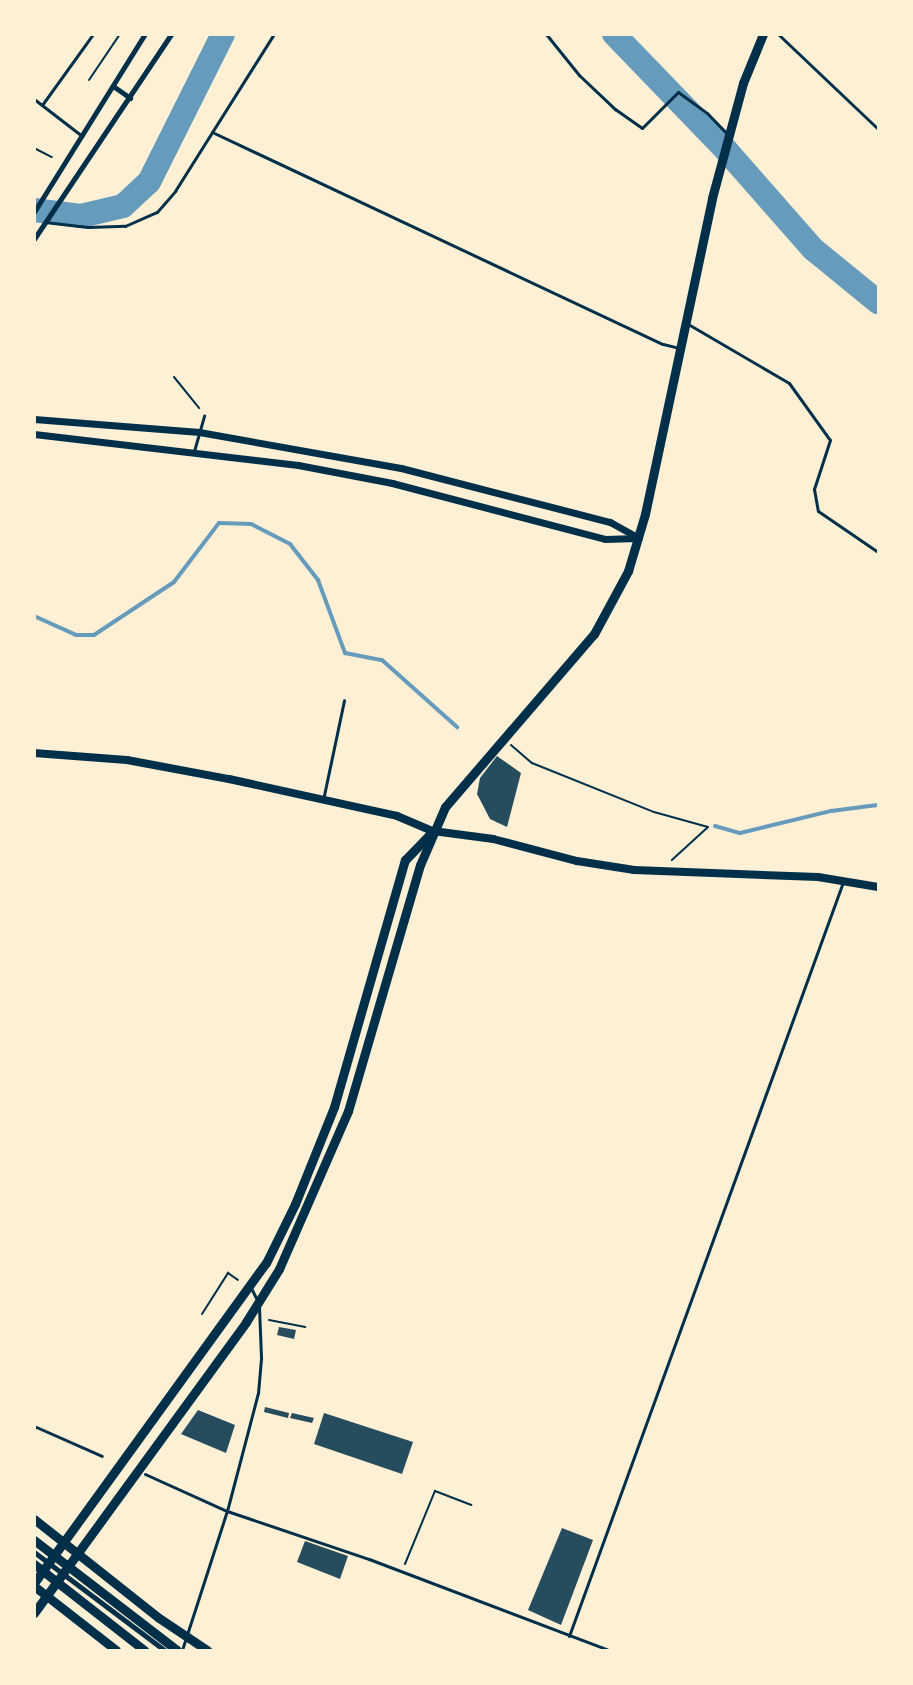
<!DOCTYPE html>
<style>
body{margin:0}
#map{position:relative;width:913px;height:1685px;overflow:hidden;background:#fdf0d5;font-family:Signika,sans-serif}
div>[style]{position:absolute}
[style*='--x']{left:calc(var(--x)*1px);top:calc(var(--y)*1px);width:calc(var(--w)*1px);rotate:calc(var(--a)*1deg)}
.stream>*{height:4px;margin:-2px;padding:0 2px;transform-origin:2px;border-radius:2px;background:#669bbc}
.river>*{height:24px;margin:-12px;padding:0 12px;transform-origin:12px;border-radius:12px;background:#669bbc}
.building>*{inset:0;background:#264d5e}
.path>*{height:2px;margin:-1px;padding:0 1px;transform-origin:1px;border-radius:1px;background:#003049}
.service>*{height:3px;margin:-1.5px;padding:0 1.5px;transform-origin:1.5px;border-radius:1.5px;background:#003049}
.minor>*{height:5px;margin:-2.5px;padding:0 2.5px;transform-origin:2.5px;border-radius:2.5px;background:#003049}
.tertiary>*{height:7px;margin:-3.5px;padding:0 3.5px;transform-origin:3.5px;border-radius:3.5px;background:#003049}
.secondary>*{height:8px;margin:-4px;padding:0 4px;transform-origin:4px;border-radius:4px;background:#003049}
.primary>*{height:9px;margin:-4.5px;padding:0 4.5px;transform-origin:4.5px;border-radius:4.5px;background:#003049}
.trunk>*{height:9px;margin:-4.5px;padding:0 4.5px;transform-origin:4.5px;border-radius:4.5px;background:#003049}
span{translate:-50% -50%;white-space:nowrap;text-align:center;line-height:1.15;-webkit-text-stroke:4.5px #fdf0d5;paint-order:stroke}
.frame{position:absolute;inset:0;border:36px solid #fdf0d5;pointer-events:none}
</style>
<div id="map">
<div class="stream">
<i style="--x:34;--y:616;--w:46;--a:24.3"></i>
<i style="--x:76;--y:635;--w:18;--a:0"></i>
<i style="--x:94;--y:635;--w:96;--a:-33.5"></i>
<i style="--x:174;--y:582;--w:74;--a:-52.7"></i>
<i style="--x:219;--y:523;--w:32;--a:2"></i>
<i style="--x:251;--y:524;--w:44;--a:27.1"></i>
<i style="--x:290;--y:544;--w:46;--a:52.1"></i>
<i style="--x:318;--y:580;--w:78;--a:69.7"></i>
<i style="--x:345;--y:653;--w:38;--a:11"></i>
<i style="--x:382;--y:660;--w:101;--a:41.8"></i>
<i style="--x:715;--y:826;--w:26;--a:16"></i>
<i style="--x:740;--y:833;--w:94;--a:-13.6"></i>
<i style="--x:831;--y:811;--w:47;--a:-7.3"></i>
</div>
<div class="river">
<i style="--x:614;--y:34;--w:161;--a:46"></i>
<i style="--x:726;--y:150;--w:132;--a:48.7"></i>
<i style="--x:813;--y:249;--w:84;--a:39.2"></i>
<i style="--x:34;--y:210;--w:47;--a:7.3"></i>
<i style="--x:81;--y:216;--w:43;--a:-13.4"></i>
<i style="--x:123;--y:206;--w:35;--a:-43"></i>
<i style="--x:149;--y:182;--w:165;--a:-63.4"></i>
</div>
<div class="building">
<i style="clip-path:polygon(497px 756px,521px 773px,507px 827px,490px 819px,477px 794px,480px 778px)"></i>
<i style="clip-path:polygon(279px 1327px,296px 1330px,294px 1339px,277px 1335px)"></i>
<i style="clip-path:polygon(265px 1407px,289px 1413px,288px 1418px,264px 1412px)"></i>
<i style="clip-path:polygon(198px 1410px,235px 1425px,226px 1453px,181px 1434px)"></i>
<i style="clip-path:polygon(292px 1413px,314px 1418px,312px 1423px,290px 1418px)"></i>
<i style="clip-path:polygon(324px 1413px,413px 1442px,402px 1474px,314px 1444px)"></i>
<i style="clip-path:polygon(562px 1528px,593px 1540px,561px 1625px,528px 1610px)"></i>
<i style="clip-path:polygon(305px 1541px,348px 1556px,340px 1579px,297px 1562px)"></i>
</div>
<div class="path">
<i style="--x:89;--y:80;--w:55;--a:-56"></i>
<i style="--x:34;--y:148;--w:20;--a:27"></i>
<i style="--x:174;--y:377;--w:40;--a:51"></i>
<i style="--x:511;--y:745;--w:28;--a:41"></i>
<i style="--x:532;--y:763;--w:131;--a:21.9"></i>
<i style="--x:654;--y:812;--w:56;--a:15.5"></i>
<i style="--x:708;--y:827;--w:49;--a:137.5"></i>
<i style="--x:202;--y:1314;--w:49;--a:-57.6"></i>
<i style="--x:228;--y:1273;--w:12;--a:35"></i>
<i style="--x:269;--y:1320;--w:37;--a:11"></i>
<i style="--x:405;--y:1564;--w:79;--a:-67.7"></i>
<i style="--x:435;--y:1491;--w:39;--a:21"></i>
</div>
<div class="service">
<i style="--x:546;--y:34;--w:53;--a:51.2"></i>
<i style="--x:579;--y:75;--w:50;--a:43.4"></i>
<i style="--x:615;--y:109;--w:33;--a:35"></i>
<i style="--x:642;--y:128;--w:51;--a:-45"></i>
<i style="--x:678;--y:92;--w:36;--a:36"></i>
<i style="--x:707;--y:113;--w:29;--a:46"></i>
<i style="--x:778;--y:34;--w:138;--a:43.5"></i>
<i style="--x:34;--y:99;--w:61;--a:37.6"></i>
<i style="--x:42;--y:105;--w:87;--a:-54.3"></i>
<i style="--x:212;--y:132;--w:498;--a:25.2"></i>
<i style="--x:663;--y:344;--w:16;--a:14"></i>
<i style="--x:45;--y:222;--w:43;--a:6.6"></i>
<i style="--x:88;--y:227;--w:37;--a:-2"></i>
<i style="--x:125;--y:226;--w:35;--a:-24"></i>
<i style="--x:157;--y:212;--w:28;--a:-49"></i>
<i style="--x:175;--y:191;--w:186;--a:-57.8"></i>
<i style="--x:688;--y:324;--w:117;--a:30.3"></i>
<i style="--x:789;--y:383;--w:70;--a:54.3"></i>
<i style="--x:830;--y:440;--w:52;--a:108.1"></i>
<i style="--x:814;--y:489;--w:22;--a:80"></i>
<i style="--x:818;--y:511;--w:73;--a:34.3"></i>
<i style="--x:194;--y:451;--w:37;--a:-74"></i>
<i style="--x:323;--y:800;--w:102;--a:-78.1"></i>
<i style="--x:251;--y:1288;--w:13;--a:63"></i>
<i style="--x:34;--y:1426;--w:74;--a:23.8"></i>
<i style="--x:145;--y:1474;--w:90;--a:24.3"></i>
<i style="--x:227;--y:1511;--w:150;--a:18.7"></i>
<i style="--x:369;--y:1559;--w:256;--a:20.8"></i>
<i style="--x:569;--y:1636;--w:802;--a:-70.03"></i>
<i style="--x:182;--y:1650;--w:146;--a:-72.1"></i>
<i style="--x:227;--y:1511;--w:122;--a:-75.3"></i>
<i style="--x:258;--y:1393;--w:36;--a:-85"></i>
<i style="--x:261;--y:1357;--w:50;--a:-92.3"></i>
</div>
<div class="minor">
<i style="--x:113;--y:86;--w:21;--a:35"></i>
<i style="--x:34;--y:212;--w:210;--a:-58.1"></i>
<i style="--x:34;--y:239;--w:247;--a:-56.2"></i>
<i style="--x:34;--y:1552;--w:163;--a:37"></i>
</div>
<div class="tertiary">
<i style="--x:34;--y:419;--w:166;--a:4.5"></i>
<i style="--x:199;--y:432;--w:205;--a:10.1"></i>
<i style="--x:401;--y:468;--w:216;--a:14.5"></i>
<i style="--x:610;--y:522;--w:33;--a:29"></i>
<i style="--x:34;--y:434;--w:266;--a:6.7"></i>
<i style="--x:298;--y:465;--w:96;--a:10.8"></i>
<i style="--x:392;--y:483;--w:220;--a:14.7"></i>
<i style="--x:605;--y:539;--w:32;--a:-2"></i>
</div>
<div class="secondary">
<i style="--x:34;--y:753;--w:93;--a:4.3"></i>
<i style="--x:127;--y:760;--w:104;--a:10.6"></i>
<i style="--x:229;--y:779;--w:172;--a:12.4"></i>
<i style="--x:397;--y:816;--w:39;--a:23"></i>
<i style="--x:433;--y:831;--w:61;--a:7.6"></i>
<i style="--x:493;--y:839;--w:87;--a:14.7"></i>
<i style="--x:577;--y:861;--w:58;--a:9"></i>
<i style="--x:634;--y:870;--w:184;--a:2.2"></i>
<i style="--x:818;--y:877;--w:61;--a:9.5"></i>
</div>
<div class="primary">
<i style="--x:34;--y:1583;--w:395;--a:-54.1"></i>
<i style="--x:266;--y:1263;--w:66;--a:-63.8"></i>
<i style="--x:295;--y:1204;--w:105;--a:-68.1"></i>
<i style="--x:334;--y:1107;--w:257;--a:-74"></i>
<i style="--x:405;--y:860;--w:36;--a:-46"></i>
<i style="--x:34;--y:1613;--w:360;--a:-53.9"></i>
<i style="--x:246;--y:1322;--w:62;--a:-58.1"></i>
<i style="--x:279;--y:1269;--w:172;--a:-66.4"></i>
<i style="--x:348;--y:1111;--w:256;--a:-73.7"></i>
<i style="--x:420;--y:865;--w:63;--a:-66.7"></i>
<i style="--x:445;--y:807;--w:228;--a:-49.3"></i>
<i style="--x:594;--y:634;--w:72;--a:-61.6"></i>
<i style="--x:628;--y:571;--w:59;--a:-73.4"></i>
<i style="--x:645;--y:514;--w:323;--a:-78"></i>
<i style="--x:712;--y:198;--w:119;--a:-74.9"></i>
<i style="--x:743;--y:83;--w:53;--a:-67.8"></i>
</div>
<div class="trunk">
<i style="--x:34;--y:1519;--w:159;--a:38.4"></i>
<i style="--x:159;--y:1618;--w:58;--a:33.7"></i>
<i style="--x:34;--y:1540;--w:180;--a:37.6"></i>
<i style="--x:34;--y:1564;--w:140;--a:38"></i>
<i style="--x:34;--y:1586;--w:104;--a:38"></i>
</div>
<div class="frame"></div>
</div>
